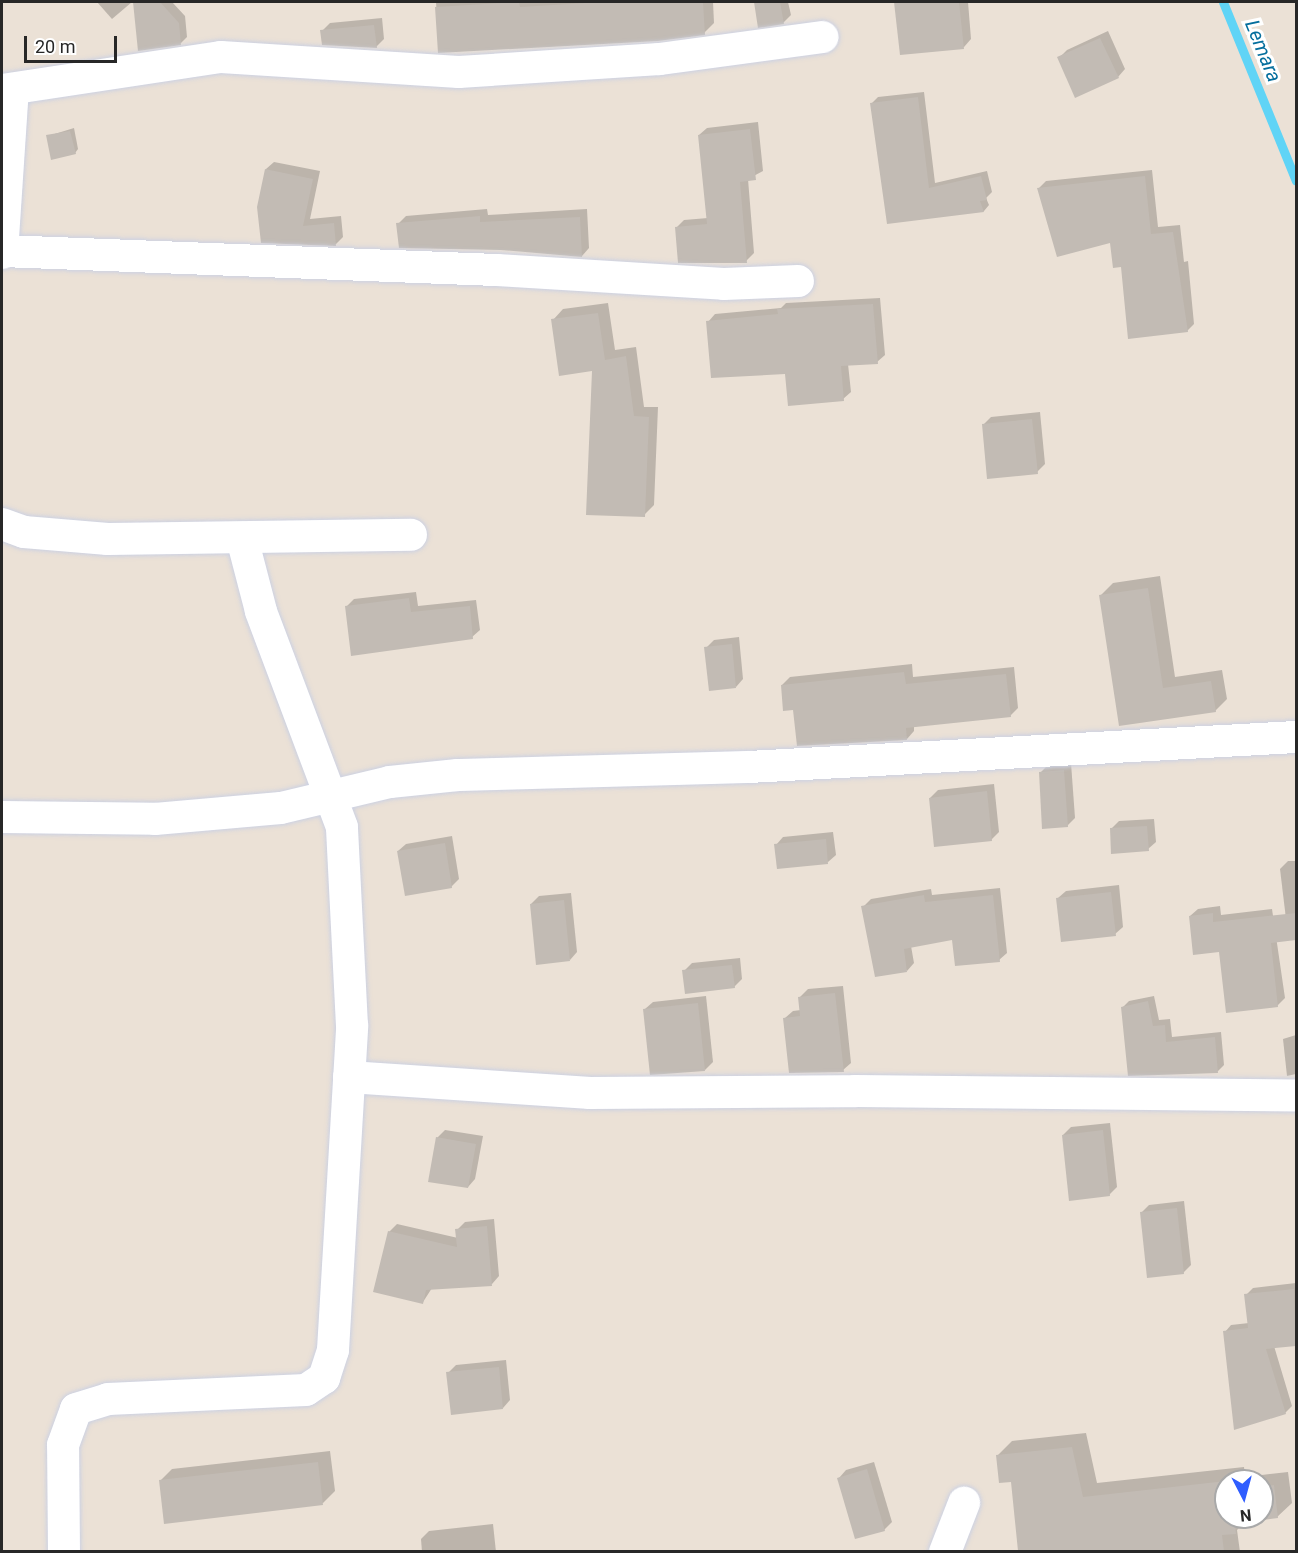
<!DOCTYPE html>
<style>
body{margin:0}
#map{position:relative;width:1298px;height:1553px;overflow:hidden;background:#ebe1d6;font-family:Roboto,sans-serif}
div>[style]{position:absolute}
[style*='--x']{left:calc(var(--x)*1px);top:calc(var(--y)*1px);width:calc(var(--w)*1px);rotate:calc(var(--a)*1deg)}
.shadow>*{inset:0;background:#0003}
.stream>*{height:9px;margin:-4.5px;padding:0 4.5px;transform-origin:4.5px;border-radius:4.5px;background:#60d4f6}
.building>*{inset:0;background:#c2bbb4}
.roads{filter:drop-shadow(0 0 2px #ccd1e2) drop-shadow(0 0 2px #ccd1e2)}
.street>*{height:32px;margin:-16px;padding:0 16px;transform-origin:16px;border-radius:16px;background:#fff}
span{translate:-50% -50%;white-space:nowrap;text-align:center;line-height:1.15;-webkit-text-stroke:6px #fff;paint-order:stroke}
.water-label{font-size:20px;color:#046e9d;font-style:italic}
.frame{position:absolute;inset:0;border:3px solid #272727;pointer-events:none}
.north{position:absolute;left:1214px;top:1469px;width:60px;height:60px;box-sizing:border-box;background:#fff;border:2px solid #a9a9a9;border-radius:50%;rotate:174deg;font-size:16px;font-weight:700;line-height:24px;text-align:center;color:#272727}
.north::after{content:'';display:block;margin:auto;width:21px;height:27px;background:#2f5dff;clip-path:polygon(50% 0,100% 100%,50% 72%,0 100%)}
.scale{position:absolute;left:24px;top:36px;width:93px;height:27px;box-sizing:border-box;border:3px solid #272727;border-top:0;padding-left:8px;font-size:18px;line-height:21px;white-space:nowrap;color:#272727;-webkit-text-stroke:4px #fff;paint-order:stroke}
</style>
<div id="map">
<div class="shadow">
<i style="clip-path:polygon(97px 2px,132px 2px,112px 19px)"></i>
<i style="clip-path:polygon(134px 2px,172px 2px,185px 16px,187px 37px,181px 43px,139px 50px)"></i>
<i style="clip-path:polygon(436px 2px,713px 2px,714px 23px,704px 33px,439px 51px)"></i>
<i style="clip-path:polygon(756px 2px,788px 2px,791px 15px,783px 23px,760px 26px)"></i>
<i style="clip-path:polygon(896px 2px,968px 2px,971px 39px,964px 47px,901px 54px)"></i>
<i style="clip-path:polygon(382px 18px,384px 39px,376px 47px,322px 31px,330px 23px)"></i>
<i style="clip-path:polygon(1108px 31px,1125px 69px,1118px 77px,1059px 58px,1067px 50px)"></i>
<i style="clip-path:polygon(924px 92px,935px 183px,987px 171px,992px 192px,986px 198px,989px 205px,984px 211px,888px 222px,872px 103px,878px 97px)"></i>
<i style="clip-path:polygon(758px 122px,763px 171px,748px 179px,754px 253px,746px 261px,676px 228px,684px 220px,708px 218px,699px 135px,707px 128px)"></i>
<i style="clip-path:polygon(74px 128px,78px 149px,75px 153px,48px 136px)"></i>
<i style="clip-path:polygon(274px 162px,320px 171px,310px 219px,341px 216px,343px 237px,336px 244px,262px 241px,266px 169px)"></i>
<i style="clip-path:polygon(1152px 170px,1158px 227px,1180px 225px,1184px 262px,1188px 261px,1194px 324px,1187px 331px,1122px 265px,1111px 241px,1039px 188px,1046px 181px)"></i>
<i style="clip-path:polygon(487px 209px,488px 215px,587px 209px,589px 248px,582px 256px,398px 224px,406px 216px)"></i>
<i style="clip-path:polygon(880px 298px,885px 355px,877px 362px,848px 364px,851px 392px,843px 399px,786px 373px,708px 322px,715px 314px,781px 308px,786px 303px)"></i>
<i style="clip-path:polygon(608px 303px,615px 350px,636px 347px,644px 407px,658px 407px,654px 505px,644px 515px,594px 369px,553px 320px,563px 309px)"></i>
<i style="clip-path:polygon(1040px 412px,1045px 464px,1037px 472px,983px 425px,991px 417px)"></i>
<i style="clip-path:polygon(1160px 576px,1175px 677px,1222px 670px,1227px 699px,1215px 711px,1120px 725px,1101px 595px,1113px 583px)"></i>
<i style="clip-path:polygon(416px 592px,418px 606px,476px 600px,480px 630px,472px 637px,347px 606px,354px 599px)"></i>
<i style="clip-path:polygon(739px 637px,743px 679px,736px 687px,706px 648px,714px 640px)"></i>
<i style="clip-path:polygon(912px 664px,913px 677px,1014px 667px,1018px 708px,1010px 716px,914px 726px,914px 731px,907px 739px,794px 708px,782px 685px,790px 677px)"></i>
<i style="clip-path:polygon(1071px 763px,1075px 818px,1067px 826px,1040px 773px,1048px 765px)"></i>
<i style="clip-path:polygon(994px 784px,999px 832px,991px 840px,930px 798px,938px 790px)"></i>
<i style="clip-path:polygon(1154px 819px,1156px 842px,1148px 849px,1111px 829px,1119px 821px)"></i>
<i style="clip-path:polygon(833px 832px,836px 855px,828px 862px,776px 845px,783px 837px)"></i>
<i style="clip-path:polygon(452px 836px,459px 879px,451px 887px,398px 851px,406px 844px)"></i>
<i style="clip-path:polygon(1288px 861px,1296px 861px,1296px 916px,1286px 919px,1280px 869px)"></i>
<i style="clip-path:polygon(1119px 885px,1123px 927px,1115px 934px,1058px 898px,1066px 891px)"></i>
<i style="clip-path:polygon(1000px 888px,1007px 953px,999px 960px,953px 938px,911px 946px,914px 963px,907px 971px,863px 907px,871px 899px,931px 889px,932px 895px)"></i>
<i style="clip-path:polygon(571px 893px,577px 952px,570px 960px,531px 904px,539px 896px)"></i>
<i style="clip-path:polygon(1220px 906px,1221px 915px,1272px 909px,1285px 998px,1277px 1006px,1190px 916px,1198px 909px)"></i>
<i style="clip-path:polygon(740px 958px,742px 979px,734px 987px,684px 971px,692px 963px)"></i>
<i style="clip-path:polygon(843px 986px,851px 1063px,843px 1070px,785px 1018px,793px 1011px,801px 1010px,800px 997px,808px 989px)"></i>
<i style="clip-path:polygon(706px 996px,713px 1062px,705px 1070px,645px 1009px,653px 1002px)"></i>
<i style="clip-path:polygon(1154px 996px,1159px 1020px,1170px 1019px,1172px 1037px,1221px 1032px,1224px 1065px,1218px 1071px,1129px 1075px,1123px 1007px,1129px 1001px)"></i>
<i style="clip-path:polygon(1296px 1035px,1296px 1074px,1287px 1076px,1283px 1039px)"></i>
<i style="clip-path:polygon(1110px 1123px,1117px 1187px,1109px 1195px,1063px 1135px,1071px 1127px)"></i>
<i style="clip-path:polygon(445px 1130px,483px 1136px,475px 1179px,468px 1187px,437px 1138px)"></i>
<i style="clip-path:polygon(1184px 1201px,1191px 1265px,1183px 1273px,1141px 1213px,1149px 1205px)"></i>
<i style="clip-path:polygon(494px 1219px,499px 1276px,492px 1284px,432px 1288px,423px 1302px,389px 1232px,397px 1224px,458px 1238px,457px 1230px,465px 1222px)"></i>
<i style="clip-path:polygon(1296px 1283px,1296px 1344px,1274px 1346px,1292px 1406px,1285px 1413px,1225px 1332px,1231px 1325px,1249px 1323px,1246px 1295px,1253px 1288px)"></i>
<i style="clip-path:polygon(506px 1360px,510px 1400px,503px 1408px,448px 1373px,456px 1365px)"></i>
<i style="clip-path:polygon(evenodd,1086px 1433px,1097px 1483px,1244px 1467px,1245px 1477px,1288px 1472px,1292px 1503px,1277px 1517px,1246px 1521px,1237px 1530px,1240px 1552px,1020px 1552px,1012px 1480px,998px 1455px,1012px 1441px,1086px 1433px,1226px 1481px,1262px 1481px,1262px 1517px,1226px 1517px,1226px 1481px)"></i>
<i style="clip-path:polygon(330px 1451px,335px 1491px,323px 1503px,160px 1481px,172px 1469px)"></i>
<i style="clip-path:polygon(874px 1462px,892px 1522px,884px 1530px,839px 1478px,846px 1470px)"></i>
<i style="clip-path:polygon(493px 1524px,496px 1552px,422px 1552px,421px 1539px,429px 1531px)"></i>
</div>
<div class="stream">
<i style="--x:1223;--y:2;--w:193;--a:67.8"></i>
</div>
<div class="building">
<i style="clip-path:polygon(133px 2px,160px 2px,179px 23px,181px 45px,138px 51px)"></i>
<i style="clip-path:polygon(519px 2px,520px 7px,602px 2px,703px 2px,705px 35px,658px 41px,438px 53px,435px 7px)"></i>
<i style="clip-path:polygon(754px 2px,780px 2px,784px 24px,758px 28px)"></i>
<i style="clip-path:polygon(894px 2px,959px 2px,964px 49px,900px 55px)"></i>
<i style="clip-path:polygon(374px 25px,377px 48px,322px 45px,320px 30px)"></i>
<i style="clip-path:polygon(1100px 38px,1119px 78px,1075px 98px,1057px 57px)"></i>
<i style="clip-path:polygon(918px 97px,929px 188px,981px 176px,987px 200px,980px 201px,984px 212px,887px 224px,870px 103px)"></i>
<i style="clip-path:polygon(750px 129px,756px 180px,740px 182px,747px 263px,678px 263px,675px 227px,707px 224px,698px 135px)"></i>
<i style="clip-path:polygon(70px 131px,76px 154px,51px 160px,46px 135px)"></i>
<i style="clip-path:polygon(265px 169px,313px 179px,303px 226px,334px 223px,336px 246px,261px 243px,257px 207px)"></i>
<i style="clip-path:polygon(1145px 176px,1151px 234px,1173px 232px,1188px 332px,1128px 339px,1121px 267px,1113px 268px,1110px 243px,1057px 257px,1037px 188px)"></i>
<i style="clip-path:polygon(480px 216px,480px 222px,580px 217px,582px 257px,501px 250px,399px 248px,396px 223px)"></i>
<i style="clip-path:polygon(873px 304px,878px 364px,841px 366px,844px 401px,788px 406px,785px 374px,711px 378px,706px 321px,778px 314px,777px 309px)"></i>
<i style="clip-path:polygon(598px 313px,605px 360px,626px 356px,634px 416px,649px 417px,645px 517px,586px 515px,592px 371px,559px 376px,551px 319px)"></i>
<i style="clip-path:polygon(1032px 419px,1038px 474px,987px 479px,982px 424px)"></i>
<i style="clip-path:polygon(1148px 588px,1163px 688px,1211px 681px,1216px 712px,1119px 726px,1099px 595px)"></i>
<i style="clip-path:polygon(409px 598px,411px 612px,470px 606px,473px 639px,351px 656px,345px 606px)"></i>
<i style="clip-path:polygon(732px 644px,736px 688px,709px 691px,704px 647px)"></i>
<i style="clip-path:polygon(904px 672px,906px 684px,1006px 674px,1011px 717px,906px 728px,907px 740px,797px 746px,793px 710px,783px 711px,781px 685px)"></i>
<i style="clip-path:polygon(1064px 770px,1068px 827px,1042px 829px,1039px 772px)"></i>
<i style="clip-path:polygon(987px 791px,992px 841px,934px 847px,929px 798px)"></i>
<i style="clip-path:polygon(1147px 826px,1149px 851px,1111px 854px,1110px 828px)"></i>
<i style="clip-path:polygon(826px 839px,828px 864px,777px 869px,774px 844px)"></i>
<i style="clip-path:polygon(445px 843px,452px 888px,405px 896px,397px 851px)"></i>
<i style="clip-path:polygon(1111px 892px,1116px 936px,1061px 942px,1056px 898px)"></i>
<i style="clip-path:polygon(924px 895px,925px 902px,993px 895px,1000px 962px,955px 966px,952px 940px,904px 949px,907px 972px,875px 977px,861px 906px)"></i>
<i style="clip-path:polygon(564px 900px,570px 961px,536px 965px,530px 904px)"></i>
<i style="clip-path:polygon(1213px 913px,1213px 922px,1296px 913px,1296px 940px,1271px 943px,1278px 1007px,1226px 1013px,1219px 952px,1193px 955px,1189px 916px)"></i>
<i style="clip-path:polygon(732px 965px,735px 988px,685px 994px,682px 970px)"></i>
<i style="clip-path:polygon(835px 993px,844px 1072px,789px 1073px,783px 1018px,800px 1016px,798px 997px)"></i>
<i style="clip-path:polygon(1148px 1001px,1153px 1026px,1165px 1025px,1166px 1042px,1215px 1037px,1218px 1073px,1128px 1076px,1121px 1007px)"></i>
<i style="clip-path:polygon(698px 1003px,705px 1071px,650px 1075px,643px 1009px)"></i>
<i style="clip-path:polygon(1103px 1130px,1110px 1196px,1069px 1201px,1062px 1135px)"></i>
<i style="clip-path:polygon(436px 1137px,476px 1144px,468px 1188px,428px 1182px)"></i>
<i style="clip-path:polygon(1177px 1208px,1184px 1274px,1147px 1278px,1140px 1212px)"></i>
<i style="clip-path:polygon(487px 1226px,492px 1286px,426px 1290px,423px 1304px,373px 1292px,388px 1231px,457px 1247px,455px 1229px)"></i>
<i style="clip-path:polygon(1294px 1289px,1296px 1346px,1266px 1349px,1286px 1414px,1234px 1430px,1223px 1331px,1248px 1328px,1244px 1294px)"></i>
<i style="clip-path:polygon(499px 1367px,503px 1409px,451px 1415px,446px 1372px)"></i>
<i style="clip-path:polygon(1072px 1447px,1083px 1497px,1226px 1481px,1226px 1517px,1262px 1517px,1262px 1487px,1274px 1485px,1278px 1518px,1235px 1524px,1236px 1534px,1222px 1535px,1224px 1551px,1018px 1551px,1011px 1482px,999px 1483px,996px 1455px)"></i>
<i style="clip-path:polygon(318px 1462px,323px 1505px,164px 1524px,159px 1480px)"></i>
<i style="clip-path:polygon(867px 1469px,885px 1531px,855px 1539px,837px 1478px)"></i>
</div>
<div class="roads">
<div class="street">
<i style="--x:2;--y:90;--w:221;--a:-8.6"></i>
<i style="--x:221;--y:57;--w:238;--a:3.6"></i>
<i style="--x:459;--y:72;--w:201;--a:-3.7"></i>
<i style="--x:660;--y:59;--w:164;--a:-7.7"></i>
<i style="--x:2;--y:251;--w:495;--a:2.2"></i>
<i style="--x:497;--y:270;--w:227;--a:3.5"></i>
<i style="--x:724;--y:284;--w:74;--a:-2.3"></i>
<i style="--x:2;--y:253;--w:164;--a:-86.2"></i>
<i style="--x:2;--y:524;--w:23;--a:20"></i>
<i style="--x:24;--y:532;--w:84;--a:4.8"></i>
<i style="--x:108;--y:539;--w:303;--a:-0.8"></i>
<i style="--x:2;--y:817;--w:153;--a:0.7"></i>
<i style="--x:155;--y:819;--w:126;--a:-5"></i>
<i style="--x:281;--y:808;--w:112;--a:-13.4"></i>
<i style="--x:390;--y:782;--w:68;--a:-5.9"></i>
<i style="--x:458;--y:775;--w:291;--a:-1.6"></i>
<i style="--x:749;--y:767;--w:548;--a:-3.14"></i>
<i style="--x:349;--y:1077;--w:242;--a:3.8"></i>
<i style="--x:590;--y:1093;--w:265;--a:-0.4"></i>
<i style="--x:855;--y:1091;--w:441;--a:0.6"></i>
<i style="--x:64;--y:1552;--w:107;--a:-90.5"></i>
<i style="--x:63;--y:1445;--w:38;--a:-70"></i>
<i style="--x:76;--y:1409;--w:34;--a:-17"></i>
<i style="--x:108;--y:1399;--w:198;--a:-2.6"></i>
<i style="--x:306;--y:1390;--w:22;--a:-34"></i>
<i style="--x:324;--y:1378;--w:29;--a:-72"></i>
<i style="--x:333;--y:1350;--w:325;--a:-86.6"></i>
<i style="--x:352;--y:1026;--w:199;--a:-92.9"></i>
<i style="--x:342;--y:827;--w:231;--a:-110.6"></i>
<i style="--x:261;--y:611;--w:75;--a:-104.6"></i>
<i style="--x:945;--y:1552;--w:53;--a:-68.8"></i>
</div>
</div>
<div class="water-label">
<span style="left:1263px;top:51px;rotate:68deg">Lemara</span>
</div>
<div class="frame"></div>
<div class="north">N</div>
<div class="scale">20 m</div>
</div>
